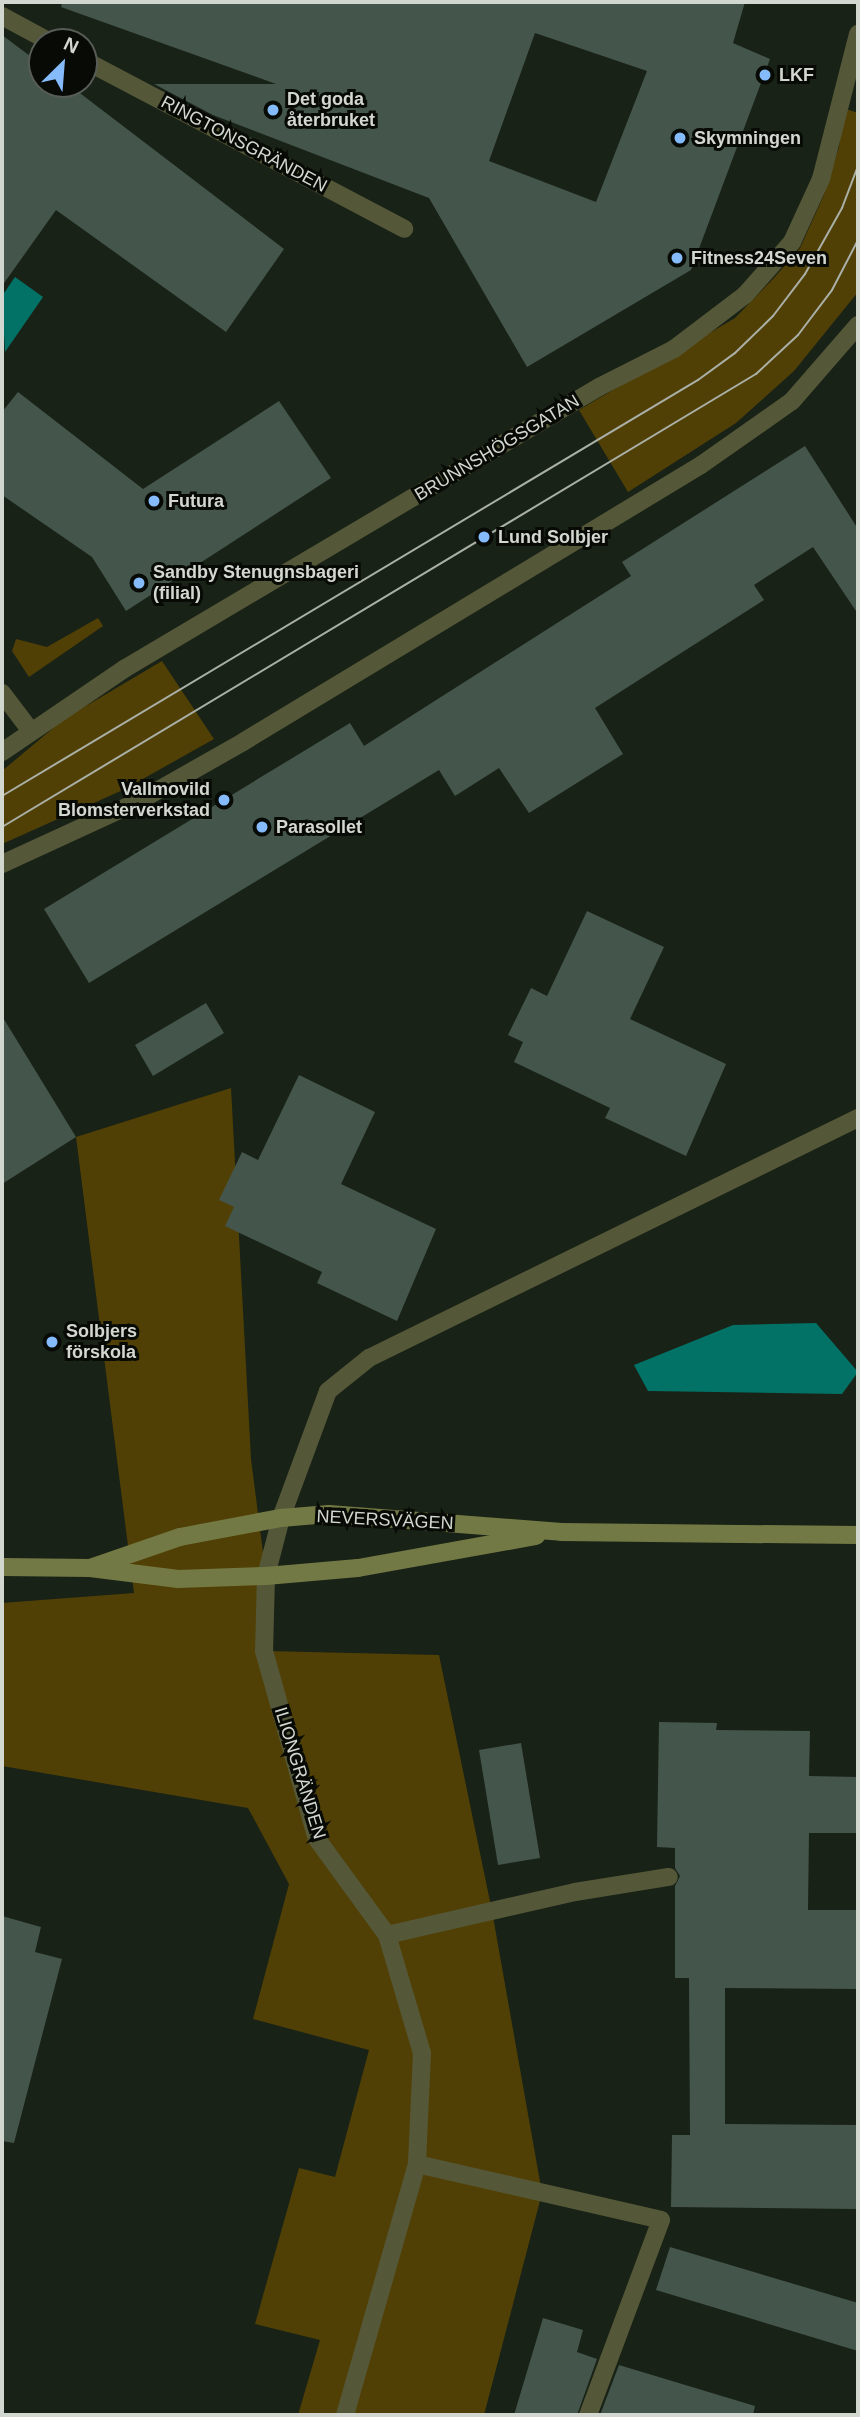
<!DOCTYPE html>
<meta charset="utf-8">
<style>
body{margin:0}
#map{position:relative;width:860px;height:2417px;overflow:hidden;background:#192216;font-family:Helvetica,sans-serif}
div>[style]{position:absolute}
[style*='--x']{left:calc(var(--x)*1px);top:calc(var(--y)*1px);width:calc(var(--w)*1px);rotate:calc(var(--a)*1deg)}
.green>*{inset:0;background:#514006}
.water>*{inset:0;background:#027267}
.building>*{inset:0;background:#44554b}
.lane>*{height:18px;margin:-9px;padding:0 9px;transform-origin:9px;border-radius:9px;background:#555838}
.street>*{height:18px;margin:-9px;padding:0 9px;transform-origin:9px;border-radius:9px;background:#555838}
.secondary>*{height:18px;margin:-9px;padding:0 9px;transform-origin:9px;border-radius:9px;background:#737944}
.tram>*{height:2px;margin:-1px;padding:0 1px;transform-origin:1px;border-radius:1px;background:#aab0a7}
.dots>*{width:19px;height:19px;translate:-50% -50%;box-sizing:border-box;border:4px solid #070a05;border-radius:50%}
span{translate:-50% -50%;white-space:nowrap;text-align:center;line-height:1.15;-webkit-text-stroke:6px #070a05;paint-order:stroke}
.poi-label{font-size:18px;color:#d2d8d0;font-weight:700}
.left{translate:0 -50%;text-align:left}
.right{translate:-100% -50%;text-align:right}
.street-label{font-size:18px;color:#d2d8d0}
.frame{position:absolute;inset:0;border:4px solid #d2d8d0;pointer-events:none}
.north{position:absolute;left:28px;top:28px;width:70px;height:70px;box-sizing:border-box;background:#070a05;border:2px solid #585c56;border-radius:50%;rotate:25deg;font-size:19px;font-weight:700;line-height:28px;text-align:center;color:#d2d8d0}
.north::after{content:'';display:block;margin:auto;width:24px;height:32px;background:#85bbfb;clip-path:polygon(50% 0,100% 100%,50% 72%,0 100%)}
</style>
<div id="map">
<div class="green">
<i style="clip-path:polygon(843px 108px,858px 113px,858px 292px,794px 371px,736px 423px,628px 492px,579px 410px,735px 318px,773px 279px,800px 248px,823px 197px,839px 147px)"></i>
<i style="clip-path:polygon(98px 618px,103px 626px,29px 677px,12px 651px,16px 639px,47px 647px)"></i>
<i style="clip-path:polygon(162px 661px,214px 739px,125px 789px,2px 844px,2px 771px,64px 719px)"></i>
<i style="clip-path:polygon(231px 1088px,251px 1459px,266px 1576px,265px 1651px,439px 1655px,492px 1911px,542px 2193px,484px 2415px,298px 2415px,320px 2340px,255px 2324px,299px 2168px,335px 2177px,369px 2050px,253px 2019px,289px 1884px,248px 1808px,2px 1766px,2px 1603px,134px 1593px,76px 1137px)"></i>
</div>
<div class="water">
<i style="clip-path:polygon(15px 277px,43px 297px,5px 352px,2px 296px)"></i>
<i style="clip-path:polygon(816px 1323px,858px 1372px,842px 1394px,648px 1391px,634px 1365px,733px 1325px)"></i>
</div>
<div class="building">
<i style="clip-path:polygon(evenodd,62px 2px,745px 2px,733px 43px,770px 59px,691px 270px,527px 367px,429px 198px,213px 115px,154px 84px,276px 84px,61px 7px,62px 2px,535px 33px,647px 71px,596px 202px,489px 161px,535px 33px)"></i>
<i style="clip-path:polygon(2px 35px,42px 65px,42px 84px,68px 84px,284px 249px,226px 332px,56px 210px,2px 286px)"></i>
<i style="clip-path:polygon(18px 392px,143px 489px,279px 401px,331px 478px,126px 611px,92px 557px,2px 495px,2px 412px)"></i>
<i style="clip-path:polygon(805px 446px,858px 529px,858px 614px,813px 547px,754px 585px,764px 600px,595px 708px,623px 754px,529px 813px,499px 768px,455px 796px,439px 770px,89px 983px,44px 909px,350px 723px,364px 746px,631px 576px,622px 562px)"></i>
<i style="clip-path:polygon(587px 911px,664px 947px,630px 1019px,726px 1064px,686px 1156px,605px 1118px,610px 1108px,514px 1062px,523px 1042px,508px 1035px,531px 988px,547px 996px)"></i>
<i style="clip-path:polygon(206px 1003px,224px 1033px,153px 1076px,135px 1045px)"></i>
<i style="clip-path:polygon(2px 1016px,76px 1137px,2px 1184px)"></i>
<i style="clip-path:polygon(299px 1075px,375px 1112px,341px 1184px,436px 1229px,397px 1321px,317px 1283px,322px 1272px,225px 1226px,234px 1207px,219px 1200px,242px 1152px,258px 1160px)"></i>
<i style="clip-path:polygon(659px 1722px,717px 1723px,716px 1730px,810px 1731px,809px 1776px,858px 1777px,858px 1833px,809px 1833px,808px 1910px,858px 1910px,858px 1989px,725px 1988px,725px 2124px,858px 2125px,858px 2209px,671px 2207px,672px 2135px,690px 2135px,689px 1978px,675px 1978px,675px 1886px,680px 1876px,675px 1868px,675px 1848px,657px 1847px)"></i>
<i style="clip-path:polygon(521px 1743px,540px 1858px,498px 1865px,479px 1750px)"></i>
<i style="clip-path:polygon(2px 1916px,41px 1927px,35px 1952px,62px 1959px,14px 2143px,2px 2141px)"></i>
<i style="clip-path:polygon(670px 2247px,858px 2303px,858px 2351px,656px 2290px)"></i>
<i style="clip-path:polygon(543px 2318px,583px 2330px,577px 2352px,597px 2359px,577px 2415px,514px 2415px)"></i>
<i style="clip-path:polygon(619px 2365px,755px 2406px,753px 2415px,600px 2415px)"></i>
</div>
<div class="lane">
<i style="--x:2;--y:16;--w:55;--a:28.4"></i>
<i style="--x:84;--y:60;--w:362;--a:27.8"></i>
<i style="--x:281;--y:1518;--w:135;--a:-69.7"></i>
<i style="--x:328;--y:1391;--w:53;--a:-38.8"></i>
<i style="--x:369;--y:1358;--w:545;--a:-26.14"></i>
<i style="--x:387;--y:1935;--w:193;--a:-12.9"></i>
<i style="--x:575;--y:1892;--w:95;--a:-9.1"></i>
<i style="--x:417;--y:2164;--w:250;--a:12.9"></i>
<i style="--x:661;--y:2220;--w:208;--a:110.5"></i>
</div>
<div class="street">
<i style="--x:2;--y:693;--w:48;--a:52.7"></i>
<i style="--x:2;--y:752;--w:148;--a:-34.2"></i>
<i style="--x:124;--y:669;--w:552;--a:-30.7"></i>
<i style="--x:599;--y:387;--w:84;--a:-26.9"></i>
<i style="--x:674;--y:349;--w:89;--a:-37.3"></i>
<i style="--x:745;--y:295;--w:71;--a:-48.4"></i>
<i style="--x:792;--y:242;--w:69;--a:-65.3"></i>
<i style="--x:821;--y:179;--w:150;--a:-75.7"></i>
<i style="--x:2;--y:864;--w:153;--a:-24.7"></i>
<i style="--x:141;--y:800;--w:117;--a:-29.6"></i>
<i style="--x:243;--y:742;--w:535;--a:-31.17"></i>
<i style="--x:701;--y:465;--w:111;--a:-35.1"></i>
<i style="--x:792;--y:401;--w:101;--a:-49"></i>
<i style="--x:281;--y:1518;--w:60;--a:104.5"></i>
<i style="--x:266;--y:1576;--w:75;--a:91.5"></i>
<i style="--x:264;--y:1651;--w:195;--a:74.3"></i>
<i style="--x:317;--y:1839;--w:119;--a:53.9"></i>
<i style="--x:387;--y:1935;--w:123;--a:73.5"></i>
<i style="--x:422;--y:2053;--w:111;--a:92.6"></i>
<i style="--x:417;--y:2164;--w:261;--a:106"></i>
</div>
<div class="secondary">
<i style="--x:2;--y:1567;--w:88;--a:0.7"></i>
<i style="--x:90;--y:1568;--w:89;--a:7.1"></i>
<i style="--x:178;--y:1579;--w:88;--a:-2"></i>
<i style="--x:266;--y:1576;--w:92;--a:-5"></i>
<i style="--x:358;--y:1568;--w:181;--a:-10.2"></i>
<i style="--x:90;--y:1568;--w:95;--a:-19"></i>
<i style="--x:180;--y:1537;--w:103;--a:-10.7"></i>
<i style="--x:281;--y:1518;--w:48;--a:-4.8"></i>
<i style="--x:329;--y:1514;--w:233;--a:4.4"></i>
<i style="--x:561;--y:1532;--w:297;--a:0.6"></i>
</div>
<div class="tram">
<i style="--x:2;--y:796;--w:811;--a:-30.87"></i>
<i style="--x:698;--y:380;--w:46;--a:-36.1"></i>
<i style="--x:735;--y:353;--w:53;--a:-44.2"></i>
<i style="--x:773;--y:316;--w:53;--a:-52.7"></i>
<i style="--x:805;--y:274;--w:76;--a:-60.7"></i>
<i style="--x:842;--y:208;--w:45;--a:-69.1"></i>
<i style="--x:2;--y:827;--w:880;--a:-31"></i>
<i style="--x:756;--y:374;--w:57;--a:-42.9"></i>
<i style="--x:798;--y:335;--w:56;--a:-52.9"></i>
<i style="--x:832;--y:290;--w:56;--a:-62.5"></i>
</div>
<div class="dots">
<i style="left:765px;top:75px;background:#85bbfb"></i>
<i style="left:273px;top:110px;background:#85bbfb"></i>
<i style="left:680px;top:138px;background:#85bbfb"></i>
<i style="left:677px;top:258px;background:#85bbfb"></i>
<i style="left:154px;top:501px;background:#85bbfb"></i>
<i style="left:484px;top:537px;background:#85bbfb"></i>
<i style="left:139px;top:583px;background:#85bbfb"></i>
<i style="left:224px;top:800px;background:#85bbfb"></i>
<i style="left:262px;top:827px;background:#85bbfb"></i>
<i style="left:52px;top:1342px;background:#85bbfb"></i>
</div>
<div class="poi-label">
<span class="left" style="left:779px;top:75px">LKF</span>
<span class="left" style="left:287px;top:110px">Det goda<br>återbruket</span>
<span class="left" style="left:694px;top:138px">Skymningen</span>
<span class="left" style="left:691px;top:258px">Fitness24Seven</span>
<span class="left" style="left:168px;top:501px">Futura</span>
<span class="left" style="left:498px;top:537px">Lund Solbjer</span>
<span class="left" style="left:153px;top:583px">Sandby Stenugnsbageri<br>(filial)</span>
<span class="right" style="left:210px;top:800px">Vallmovild<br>Blomsterverkstad</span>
<span class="left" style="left:276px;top:827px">Parasollet</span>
<span class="left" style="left:66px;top:1342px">Solbjers<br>förskola</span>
</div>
<div class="street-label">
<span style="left:244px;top:144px;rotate:28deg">RINGTONSGRÄNDEN</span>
<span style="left:497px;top:448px;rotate:-31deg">BRUNNSHÖGSGATAN</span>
<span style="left:385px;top:1520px;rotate:3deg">NEVERSVÄGEN</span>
<span style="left:300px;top:1773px;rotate:73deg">ILIONGRÄNDEN</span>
</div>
<div class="frame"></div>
<div class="north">N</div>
</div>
